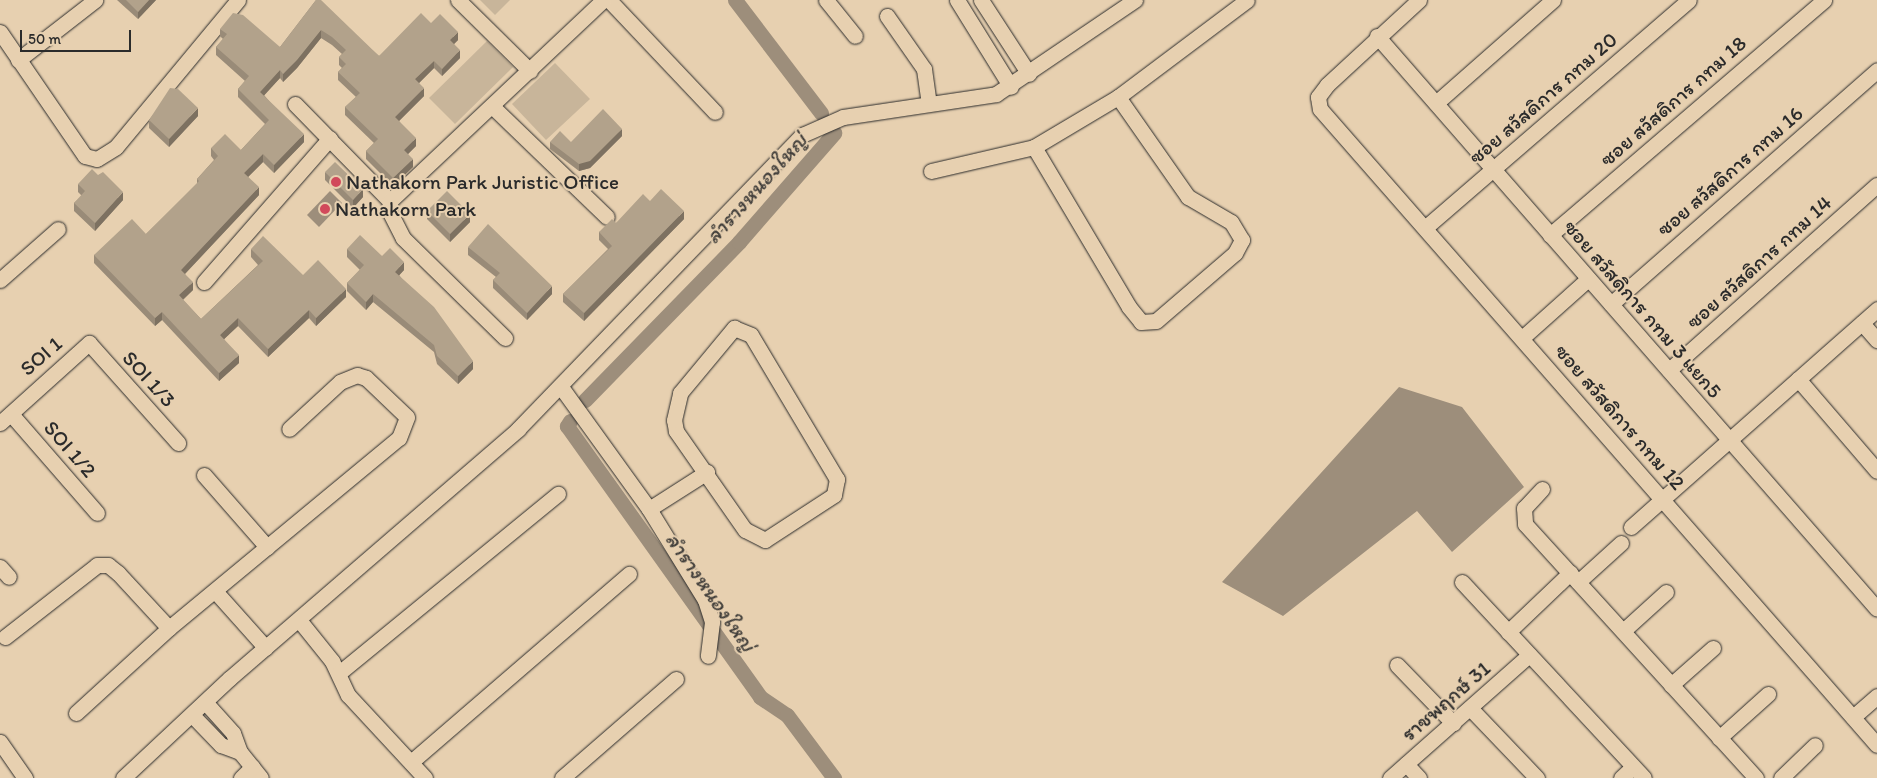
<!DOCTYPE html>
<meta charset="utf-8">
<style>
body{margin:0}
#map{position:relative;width:1877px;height:778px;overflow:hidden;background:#e7d0b0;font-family:Itim,"Playpen Sans Thai",sans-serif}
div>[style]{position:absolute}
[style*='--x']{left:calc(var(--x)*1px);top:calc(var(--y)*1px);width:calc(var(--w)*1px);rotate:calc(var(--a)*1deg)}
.green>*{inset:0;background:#c8b59a}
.water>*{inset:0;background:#9d8e7b}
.canal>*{height:15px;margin:-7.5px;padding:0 7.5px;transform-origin:7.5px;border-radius:7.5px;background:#9d8e7b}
.roads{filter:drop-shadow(0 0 1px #2b2b2b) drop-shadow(0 0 1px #2b2b2b)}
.minor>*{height:15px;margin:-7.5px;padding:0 7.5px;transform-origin:7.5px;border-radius:7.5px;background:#e7d0b0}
.wall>*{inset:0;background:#998b78}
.shaded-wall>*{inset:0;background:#7d7161}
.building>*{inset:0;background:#b2a28b}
.dots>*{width:14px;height:14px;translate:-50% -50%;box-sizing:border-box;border:2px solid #e7d0b0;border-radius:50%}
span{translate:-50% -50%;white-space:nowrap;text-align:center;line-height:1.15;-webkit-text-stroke:4px #e7d0b0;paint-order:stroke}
.street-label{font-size:21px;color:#2b2b2b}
.poi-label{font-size:21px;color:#2b2b2b}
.left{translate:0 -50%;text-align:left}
.water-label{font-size:22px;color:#423f3b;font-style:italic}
.scale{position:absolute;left:20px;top:30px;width:111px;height:22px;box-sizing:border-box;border:2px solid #2b2b2b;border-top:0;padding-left:6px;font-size:15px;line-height:18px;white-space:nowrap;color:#2b2b2b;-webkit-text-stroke:4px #e7d0b0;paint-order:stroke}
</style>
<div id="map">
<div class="green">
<i style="clip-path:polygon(480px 0,510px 0,495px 15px)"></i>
<i style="clip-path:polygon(487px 41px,513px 67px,455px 124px,429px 98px)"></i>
<i style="clip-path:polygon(555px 63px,590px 99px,546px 140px,512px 104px)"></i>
</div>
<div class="water">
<i style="clip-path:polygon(330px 191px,342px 203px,319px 227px,307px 215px)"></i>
<i style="clip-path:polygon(1399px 387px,1462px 407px,1524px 487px,1452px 552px,1417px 511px,1283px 616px,1222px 582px)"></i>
</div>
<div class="canal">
<i style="--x:735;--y:0;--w:142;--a:52.7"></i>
<i style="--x:585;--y:400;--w:221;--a:-45.7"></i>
<i style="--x:739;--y:242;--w:145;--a:-48.9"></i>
<i style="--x:570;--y:421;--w:6;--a:121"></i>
<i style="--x:567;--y:426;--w:333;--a:54.5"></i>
<i style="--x:760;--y:697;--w:32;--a:34"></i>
<i style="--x:787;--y:715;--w:79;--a:53.3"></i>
</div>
<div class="roads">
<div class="minor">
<i style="--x:458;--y:0;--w:101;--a:44.6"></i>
<i style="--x:609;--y:0;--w:154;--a:46.6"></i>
<i style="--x:826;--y:0;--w:46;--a:51.1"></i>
<i style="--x:957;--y:0;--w:102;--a:58.2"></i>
<i style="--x:981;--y:0;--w:88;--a:57"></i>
<i style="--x:1419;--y:0;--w:125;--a:137.3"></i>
<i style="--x:1327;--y:85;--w:15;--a:127"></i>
<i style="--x:1318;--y:97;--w:12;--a:81"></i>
<i style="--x:1320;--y:109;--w:845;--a:48.79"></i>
<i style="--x:887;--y:16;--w:65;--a:55.1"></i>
<i style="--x:924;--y:69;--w:34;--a:82"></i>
<i style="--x:0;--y:32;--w:150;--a:55.6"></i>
<i style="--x:85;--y:156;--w:12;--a:14"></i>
<i style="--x:97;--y:159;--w:22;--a:-32"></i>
<i style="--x:116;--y:147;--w:191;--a:-50.3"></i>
<i style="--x:1377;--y:36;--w:760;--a:48.89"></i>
<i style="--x:18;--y:60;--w:98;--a:-37.9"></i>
<i style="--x:1436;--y:103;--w:156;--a:-41.4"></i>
<i style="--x:295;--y:104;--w:136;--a:45.6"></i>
<i style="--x:493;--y:107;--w:158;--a:44"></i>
<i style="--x:1034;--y:147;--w:186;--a:59.3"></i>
<i style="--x:1129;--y:307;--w:19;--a:51"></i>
<i style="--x:1141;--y:322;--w:15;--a:-4"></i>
<i style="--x:1156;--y:321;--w:104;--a:-40.7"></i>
<i style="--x:1235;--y:253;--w:15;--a:-62"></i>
<i style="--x:1242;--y:240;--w:21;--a:-121"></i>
<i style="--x:1231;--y:222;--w:50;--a:-149.8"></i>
<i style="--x:1188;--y:197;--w:122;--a:-125"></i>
<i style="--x:931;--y:171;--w:106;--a:-13.1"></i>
<i style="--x:1034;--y:147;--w:98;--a:-30.8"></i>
<i style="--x:1118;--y:97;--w:161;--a:-36.9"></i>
<i style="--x:1426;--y:227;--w:347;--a:-40.8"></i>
<i style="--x:1550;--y:235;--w:361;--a:-40.6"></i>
<i style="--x:0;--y:280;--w:77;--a:-41.3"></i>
<i style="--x:204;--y:282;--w:191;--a:-48.8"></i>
<i style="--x:1611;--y:304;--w:354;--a:-41.3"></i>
<i style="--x:1862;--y:323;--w:23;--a:49"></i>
<i style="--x:734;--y:328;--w:18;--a:22"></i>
<i style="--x:751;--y:335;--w:168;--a:59.2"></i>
<i style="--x:837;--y:479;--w:16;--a:101"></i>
<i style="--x:834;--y:495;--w:82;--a:146.9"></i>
<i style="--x:765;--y:540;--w:22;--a:-153"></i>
<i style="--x:745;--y:530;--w:121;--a:-124.9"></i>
<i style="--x:676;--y:431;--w:11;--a:-100"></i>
<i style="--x:674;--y:420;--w:28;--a:-77"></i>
<i style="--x:680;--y:393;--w:85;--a:-50.3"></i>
<i style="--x:505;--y:338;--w:143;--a:-135.6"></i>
<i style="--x:403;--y:238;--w:30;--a:-117"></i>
<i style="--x:389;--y:211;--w:10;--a:-84"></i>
<i style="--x:390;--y:201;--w:293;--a:-43.3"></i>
<i style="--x:1522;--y:338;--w:89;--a:-41.8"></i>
<i style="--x:1669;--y:370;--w:278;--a:-41.7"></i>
<i style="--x:1798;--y:379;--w:121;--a:49.3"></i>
<i style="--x:561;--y:387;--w:150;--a:54.2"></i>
<i style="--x:649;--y:509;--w:69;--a:-32.5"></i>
<i style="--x:11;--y:414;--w:131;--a:49"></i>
<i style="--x:0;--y:423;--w:120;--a:-42"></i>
<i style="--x:89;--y:343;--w:134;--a:48.3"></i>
<i style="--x:204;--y:475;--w:96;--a:48.8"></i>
<i style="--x:1542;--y:489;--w:26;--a:133"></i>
<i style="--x:1524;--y:508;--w:16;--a:86"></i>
<i style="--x:1525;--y:524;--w:343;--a:47.7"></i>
<i style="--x:649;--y:509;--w:107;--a:58.4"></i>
<i style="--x:705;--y:600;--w:23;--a:72"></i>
<i style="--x:712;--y:622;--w:34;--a:97"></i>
<i style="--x:1631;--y:527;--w:329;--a:-41.5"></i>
<i style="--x:0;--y:567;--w:13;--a:48"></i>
<i style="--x:1462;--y:582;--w:267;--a:47.1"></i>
<i style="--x:1578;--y:582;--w:58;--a:-42.2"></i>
<i style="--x:215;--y:591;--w:76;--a:48.2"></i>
<i style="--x:299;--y:620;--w:53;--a:51.2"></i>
<i style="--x:332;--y:661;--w:38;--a:65"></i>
<i style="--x:348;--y:695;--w:113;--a:47.1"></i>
<i style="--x:1623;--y:631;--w:58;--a:-42.2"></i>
<i style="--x:1508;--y:632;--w:86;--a:-43.6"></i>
<i style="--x:5;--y:637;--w:117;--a:-38"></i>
<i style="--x:97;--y:565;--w:11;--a:0"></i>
<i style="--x:108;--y:565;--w:13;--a:39"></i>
<i style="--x:118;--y:573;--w:75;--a:47.2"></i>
<i style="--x:1397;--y:665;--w:81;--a:46"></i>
<i style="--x:339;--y:673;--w:283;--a:-39.3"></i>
<i style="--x:1671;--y:685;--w:56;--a:-41.4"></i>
<i style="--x:206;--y:703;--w:40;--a:48"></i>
<i style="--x:233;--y:733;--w:20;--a:70"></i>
<i style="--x:240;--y:752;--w:33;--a:51"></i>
<i style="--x:1470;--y:708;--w:97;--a:46.3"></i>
<i style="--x:76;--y:713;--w:126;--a:-42.4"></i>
<i style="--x:169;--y:628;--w:298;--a:-39.6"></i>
<i style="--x:399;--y:438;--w:22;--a:-69"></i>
<i style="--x:407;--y:417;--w:57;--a:-136.4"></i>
<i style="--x:366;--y:378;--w:9;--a:-162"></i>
<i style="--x:357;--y:375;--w:18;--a:158"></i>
<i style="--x:340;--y:382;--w:69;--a:137.3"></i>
<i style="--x:192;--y:715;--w:42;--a:46"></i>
<i style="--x:221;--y:745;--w:20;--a:20"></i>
<i style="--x:1853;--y:717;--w:32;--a:-41"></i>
<i style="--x:1719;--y:738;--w:66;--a:-41.9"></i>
<i style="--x:0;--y:742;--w:44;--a:55.2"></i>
<i style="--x:411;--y:762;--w:288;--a:-40.8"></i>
<i style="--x:1406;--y:764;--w:19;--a:47"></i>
<i style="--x:123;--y:778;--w:146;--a:-43.1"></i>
<i style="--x:230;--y:678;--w:381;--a:-40.8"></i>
<i style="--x:518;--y:429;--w:409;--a:-46"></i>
<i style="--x:802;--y:135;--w:45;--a:-23.7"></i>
<i style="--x:843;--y:117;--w:155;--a:-8.5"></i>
<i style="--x:996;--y:94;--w:168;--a:-34.1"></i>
<i style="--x:241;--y:778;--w:16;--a:-45"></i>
<i style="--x:562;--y:778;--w:151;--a:-41"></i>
<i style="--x:1390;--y:778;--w:186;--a:-41.5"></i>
<i style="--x:1621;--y:778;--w:16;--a:-43"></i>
<i style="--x:1781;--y:778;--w:47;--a:-44.1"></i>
</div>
</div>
<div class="wall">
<i style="clip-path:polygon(117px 0,156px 0,138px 19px)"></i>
<i style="clip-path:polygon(316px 0,379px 56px,431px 23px,458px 40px,454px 44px,460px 58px,442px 76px,434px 68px,419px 83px,424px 96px,399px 121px,416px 146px,408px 154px,413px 167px,393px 186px,366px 159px,366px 151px,374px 143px,345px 115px,345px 107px,356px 97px,338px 80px,338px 72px,342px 68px,339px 65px,339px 57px,342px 54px,332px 45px,321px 38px,297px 68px,283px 82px,280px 78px,264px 95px,304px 142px,274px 173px,263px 162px,248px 177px,259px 195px,185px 274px,193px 290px,183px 300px,201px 319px,258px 265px,251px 257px,251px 249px,346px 297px,316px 326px,309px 318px,268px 357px,238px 326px,224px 339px,239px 363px,219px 381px,162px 320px,155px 326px,94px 263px,94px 255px,146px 234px,197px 184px,197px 179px,214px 160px,211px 156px,211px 148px,241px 150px,265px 124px,238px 97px,238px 89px,245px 81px,216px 55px,216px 47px,223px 39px,220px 36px,220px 29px,280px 47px)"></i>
<i style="clip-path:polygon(198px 116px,169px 147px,149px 128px,149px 120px)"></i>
<i style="clip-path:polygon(622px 136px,590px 168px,579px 171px,550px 149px,550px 142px,571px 142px)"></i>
<i style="clip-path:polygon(325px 172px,363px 197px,353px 208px,325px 180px)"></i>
<i style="clip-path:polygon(78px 184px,123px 200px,95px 231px,74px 211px,74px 203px,82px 196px,78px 192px)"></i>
<i style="clip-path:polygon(650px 201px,684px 219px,584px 321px,563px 302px,563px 294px,608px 249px,599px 240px,599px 232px,616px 223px)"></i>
<i style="clip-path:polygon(427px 211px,470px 222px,450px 242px,427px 219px)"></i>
<i style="clip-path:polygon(468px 247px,552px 294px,527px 320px,493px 288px,493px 280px,496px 277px,468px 255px)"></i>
<i style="clip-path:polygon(347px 249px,382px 256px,404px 270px,399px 275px,473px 369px,458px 384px,437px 364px,434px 352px,373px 302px,366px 310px,347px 291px,347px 283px,360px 270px,347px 257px)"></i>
</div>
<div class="shaded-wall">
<i style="clip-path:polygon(149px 0,156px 0,138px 19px,138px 12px)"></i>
<i style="clip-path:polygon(321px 30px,321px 38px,297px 68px,283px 82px,283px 74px)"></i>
<i style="clip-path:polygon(458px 32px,458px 40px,450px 48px,450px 40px)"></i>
<i style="clip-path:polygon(460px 50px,460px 58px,442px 76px,442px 69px)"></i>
<i style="clip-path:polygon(434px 61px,434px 68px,415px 87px,415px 79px)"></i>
<i style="clip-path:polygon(280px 70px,280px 78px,260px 100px,260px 92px)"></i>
<i style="clip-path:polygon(424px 88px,424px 96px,395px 125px,395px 117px)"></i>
<i style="clip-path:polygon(198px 108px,198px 116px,169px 147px,169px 139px)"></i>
<i style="clip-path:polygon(622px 129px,622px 136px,590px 168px,579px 171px,579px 164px)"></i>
<i style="clip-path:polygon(304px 134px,304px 142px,274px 173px,274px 165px)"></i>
<i style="clip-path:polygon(416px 138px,416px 146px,404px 158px,404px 150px)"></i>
<i style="clip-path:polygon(263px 154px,263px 162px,244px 181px,244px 173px)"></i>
<i style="clip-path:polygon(413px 159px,413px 167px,393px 186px,393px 178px)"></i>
<i style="clip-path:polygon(259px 187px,259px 195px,181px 278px,181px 270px)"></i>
<i style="clip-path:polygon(363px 189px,363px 197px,353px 208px,353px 200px)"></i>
<i style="clip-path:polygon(123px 192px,123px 200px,95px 231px,95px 223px)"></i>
<i style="clip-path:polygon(684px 211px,684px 219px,584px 321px,584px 313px)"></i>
<i style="clip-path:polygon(470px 214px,470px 222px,450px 242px,450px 234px)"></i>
<i style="clip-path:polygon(404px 262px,404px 270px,395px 280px,395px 272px)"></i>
<i style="clip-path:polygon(193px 282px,193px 290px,179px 303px,179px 295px)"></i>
<i style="clip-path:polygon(552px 286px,552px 294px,527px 320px,527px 313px)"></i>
<i style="clip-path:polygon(346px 289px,346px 297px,316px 326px,316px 318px)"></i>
<i style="clip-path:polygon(373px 294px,373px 302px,366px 310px,366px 302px)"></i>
<i style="clip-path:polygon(309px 310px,309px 318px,268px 357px,268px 349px)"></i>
<i style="clip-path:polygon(162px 312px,162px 320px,155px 326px,155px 318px)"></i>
<i style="clip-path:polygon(238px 318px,238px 326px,220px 343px,220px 335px)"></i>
<i style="clip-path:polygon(239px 355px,239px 363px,219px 381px,219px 373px)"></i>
<i style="clip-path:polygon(473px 361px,473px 369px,458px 384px,458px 376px)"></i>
</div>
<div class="building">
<i style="clip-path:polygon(126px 0,149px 0,138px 12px)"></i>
<i style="clip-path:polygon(316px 0,321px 0,379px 56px,421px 13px,431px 23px,440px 14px,458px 32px,450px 40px,460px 50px,442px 69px,434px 61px,415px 79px,424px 88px,395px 117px,416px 138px,404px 150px,413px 159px,393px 178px,366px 151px,378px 139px,345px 107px,360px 93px,338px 72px,346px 64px,339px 57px,346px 50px,332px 37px,321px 30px,297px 60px,283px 74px,280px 70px,260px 92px,304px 134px,274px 165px,263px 154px,244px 173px,259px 187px,181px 270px,193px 282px,179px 295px,201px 319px,263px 261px,251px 249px,263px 236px,303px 275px,318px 260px,346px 289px,316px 318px,309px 310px,268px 349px,238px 318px,220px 335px,239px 355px,219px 373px,162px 312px,155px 318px,94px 255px,132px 219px,146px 234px,199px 181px,197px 179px,218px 156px,211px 148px,225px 134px,241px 150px,269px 120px,238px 89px,249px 76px,216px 47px,227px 34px,220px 29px,233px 13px,243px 15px,280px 47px)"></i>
<i style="clip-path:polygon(170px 88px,178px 89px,198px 108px,169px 139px,149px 120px)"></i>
<i style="clip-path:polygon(603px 109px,622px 129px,590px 161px,579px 164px,550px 142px,560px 131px,571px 142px)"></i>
<i style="clip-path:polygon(335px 162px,363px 189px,353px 200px,325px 172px)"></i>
<i style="clip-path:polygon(92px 169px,98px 175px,103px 172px,123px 192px,95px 223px,74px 203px,85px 191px,78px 184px)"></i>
<i style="clip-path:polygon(661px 189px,684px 211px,584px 313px,563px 294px,612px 246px,599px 232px,612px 219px,616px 223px,643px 194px,650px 201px)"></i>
<i style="clip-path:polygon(447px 191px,470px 214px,450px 234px,427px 211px)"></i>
<i style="clip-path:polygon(488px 224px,552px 286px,527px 313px,493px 280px,500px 273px,468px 247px)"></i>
<i style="clip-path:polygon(360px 235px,382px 256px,390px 248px,404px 262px,395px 272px,434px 307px,473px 361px,458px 376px,437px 356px,434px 345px,373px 294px,366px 302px,347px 283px,364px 265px,347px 249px)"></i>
</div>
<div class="dots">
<i style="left:336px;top:182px;background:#d1495b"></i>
<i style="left:325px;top:209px;background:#d1495b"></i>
</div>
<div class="street-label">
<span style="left:1543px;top:98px;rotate:-41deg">ซอย สวัสดิการ กทม 20</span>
<span style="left:1673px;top:101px;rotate:-41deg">ซอย สวัสดิการ กทม 18</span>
<span style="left:1730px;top:171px;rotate:-41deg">ซอย สวัสดิการ กทม 16</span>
<span style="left:1759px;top:262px;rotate:-42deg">ซอย สวัสดิการ กทม 14</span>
<span style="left:1643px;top:309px;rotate:49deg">ซอย สวัสดิการ กทม 3 แยก5</span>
<span style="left:41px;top:356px;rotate:-41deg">SOI 1</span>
<span style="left:149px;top:379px;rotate:48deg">SOI 1/3</span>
<span style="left:1620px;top:417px;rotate:49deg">ซอย สวัสดิการ กทม 12</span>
<span style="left:70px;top:449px;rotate:49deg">SOI 1/2</span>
<span style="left:1446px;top:701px;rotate:-41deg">ราชพฤกษ์ 31</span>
</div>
<div class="poi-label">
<span class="left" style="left:346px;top:182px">Nathakorn Park Juristic Office</span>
<span class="left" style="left:335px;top:209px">Nathakorn Park</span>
</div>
<div class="water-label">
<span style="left:756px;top:188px;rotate:-48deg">ลำรางหนองใหญ่</span>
<span style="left:711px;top:592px;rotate:55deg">ลำรางหนองใหญ่</span>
</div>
<div class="scale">50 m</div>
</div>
